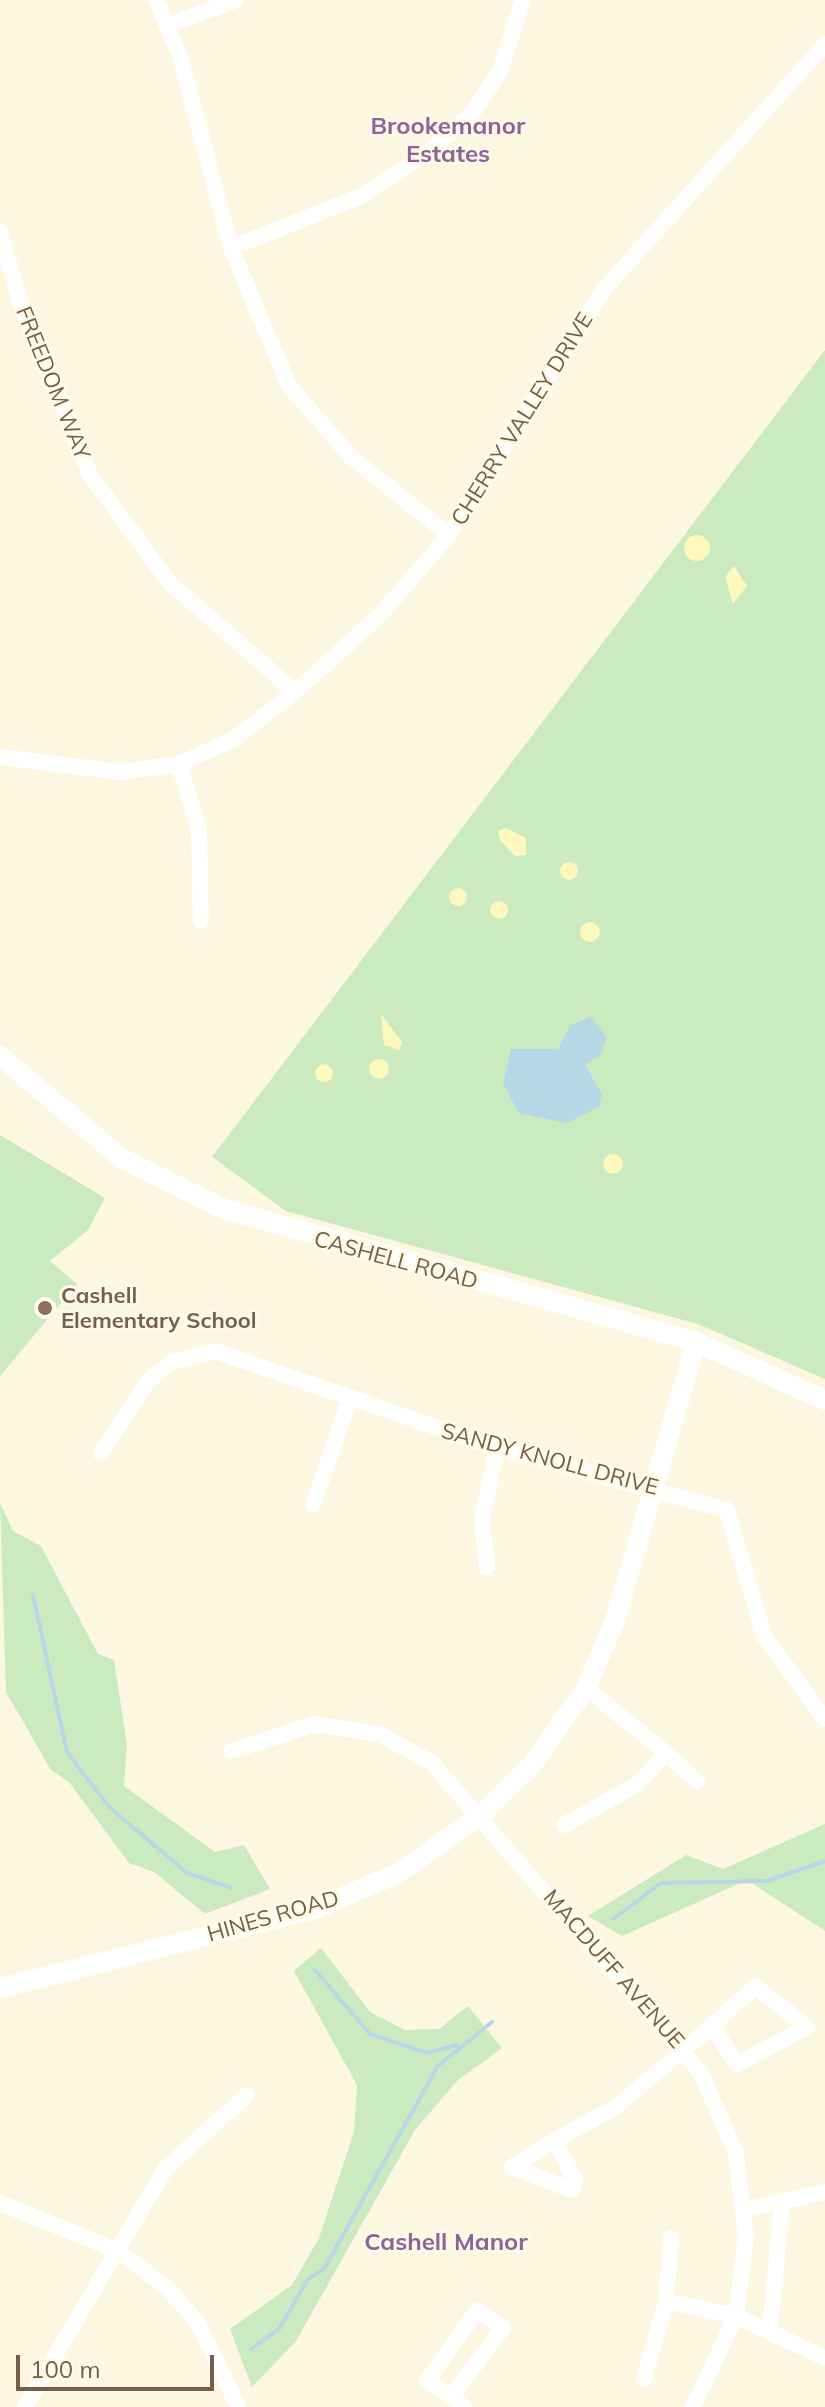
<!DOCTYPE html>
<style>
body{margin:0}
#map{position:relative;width:825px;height:2407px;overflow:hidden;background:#fdf6e1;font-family:Mulish,sans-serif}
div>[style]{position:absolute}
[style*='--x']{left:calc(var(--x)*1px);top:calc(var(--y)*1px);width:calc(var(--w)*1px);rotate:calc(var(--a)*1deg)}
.green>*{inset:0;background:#cbeac0}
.sand>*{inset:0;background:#fdf8bb}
.round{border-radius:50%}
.water>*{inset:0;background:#b6d8e6}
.stream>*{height:4px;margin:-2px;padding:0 2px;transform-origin:2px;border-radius:2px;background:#b6d8e6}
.minor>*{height:16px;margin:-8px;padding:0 8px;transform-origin:8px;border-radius:8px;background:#fff}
.tertiary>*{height:20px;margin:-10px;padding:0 10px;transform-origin:10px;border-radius:10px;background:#fff}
.dots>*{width:22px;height:22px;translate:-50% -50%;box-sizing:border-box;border:4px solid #fff9e8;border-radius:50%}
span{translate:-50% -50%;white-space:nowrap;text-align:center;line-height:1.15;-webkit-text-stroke:6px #fff9e8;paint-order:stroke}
.street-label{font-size:22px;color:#745e48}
.education-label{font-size:22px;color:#785e54;font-weight:700}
.left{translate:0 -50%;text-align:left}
.neighbourhood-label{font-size:24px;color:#8e6398;font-weight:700}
.scale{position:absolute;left:16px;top:2355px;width:198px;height:36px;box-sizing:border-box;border:4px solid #745e48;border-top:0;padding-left:10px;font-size:24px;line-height:28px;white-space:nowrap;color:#745e48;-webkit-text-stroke:6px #fff9e8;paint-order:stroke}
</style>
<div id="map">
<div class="green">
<i style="clip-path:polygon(825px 350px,825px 1379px,698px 1324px,286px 1211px,212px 1157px)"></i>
<i style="clip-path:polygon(0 1135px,105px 1198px,88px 1230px,50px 1261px,77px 1284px,0 1376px)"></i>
<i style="clip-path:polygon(0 1503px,13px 1531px,41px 1546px,98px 1654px,114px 1660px,127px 1745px,124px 1786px,215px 1852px,244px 1845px,270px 1889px,205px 1914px,154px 1872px,129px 1863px,69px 1782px,51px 1770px,6px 1692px)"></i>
<i style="clip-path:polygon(825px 1824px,825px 1931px,747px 1880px,622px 1936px,588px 1916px,686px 1855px,723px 1869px)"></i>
<i style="clip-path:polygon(321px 1948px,370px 2012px,405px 2030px,439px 2029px,468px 2006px,502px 2048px,458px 2080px,415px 2130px,296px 2341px,252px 2387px,230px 2329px,292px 2285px,319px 2238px,354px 2132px,357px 2085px,294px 1971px)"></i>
</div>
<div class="sand">
<i class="round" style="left:684px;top:535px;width:26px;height:26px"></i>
<i style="clip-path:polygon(734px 566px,747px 586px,733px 604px,725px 577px)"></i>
<i style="clip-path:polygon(506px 828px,526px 838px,526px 855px,515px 856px,500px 840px,498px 831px)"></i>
<i class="round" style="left:560px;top:862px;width:18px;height:18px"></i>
<i class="round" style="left:449px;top:888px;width:18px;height:18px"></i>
<i class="round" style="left:490px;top:901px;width:18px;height:18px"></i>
<i class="round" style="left:580px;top:922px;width:20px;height:20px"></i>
<i style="clip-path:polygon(381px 1014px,402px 1042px,399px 1050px,384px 1045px)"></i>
<i class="round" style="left:369px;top:1059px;width:20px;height:20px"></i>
<i class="round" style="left:315px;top:1064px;width:18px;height:18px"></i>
<i class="round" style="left:603px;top:1154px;width:20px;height:20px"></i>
</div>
<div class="water">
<i style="clip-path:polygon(590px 1016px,607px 1037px,601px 1054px,585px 1065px,602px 1094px,599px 1107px,567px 1123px,519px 1113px,503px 1084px,511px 1049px,558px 1049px,570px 1026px)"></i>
</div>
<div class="stream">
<i style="--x:33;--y:1595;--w:161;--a:77.8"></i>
<i style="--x:67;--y:1752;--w:69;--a:52.6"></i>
<i style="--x:109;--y:1807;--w:76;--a:40.2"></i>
<i style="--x:167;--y:1856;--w:26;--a:40"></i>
<i style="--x:187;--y:1873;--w:47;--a:18.4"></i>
<i style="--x:613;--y:1919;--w:60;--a:-36.9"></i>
<i style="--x:661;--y:1883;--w:106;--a:-1.1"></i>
<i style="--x:767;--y:1881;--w:61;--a:-19"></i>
<i style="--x:314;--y:1969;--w:86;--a:49.3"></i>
<i style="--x:370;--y:2034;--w:60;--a:18.4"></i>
<i style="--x:427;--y:2053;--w:31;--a:-15"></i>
<i style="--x:251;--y:2349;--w:34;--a:-36"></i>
<i style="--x:279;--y:2329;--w:58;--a:-59.9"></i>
<i style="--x:308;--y:2279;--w:19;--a:-32"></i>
<i style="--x:324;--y:2269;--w:233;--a:-60.7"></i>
<i style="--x:438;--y:2066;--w:70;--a:-39.2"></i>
</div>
<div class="minor">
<i style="--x:156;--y:0;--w:61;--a:66.8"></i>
<i style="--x:180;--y:56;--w:199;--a:75.1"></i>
<i style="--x:231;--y:248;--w:150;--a:67.2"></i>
<i style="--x:289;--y:386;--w:96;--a:48.8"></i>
<i style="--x:352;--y:458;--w:124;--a:38.4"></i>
<i style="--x:168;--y:25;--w:72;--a:-20.2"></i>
<i style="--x:0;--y:232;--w:79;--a:73.9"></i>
<i style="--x:22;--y:308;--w:180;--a:67.8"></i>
<i style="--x:90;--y:475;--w:133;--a:53.6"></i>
<i style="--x:169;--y:582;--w:167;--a:41.1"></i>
<i style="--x:231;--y:248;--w:140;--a:-21.8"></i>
<i style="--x:361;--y:196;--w:81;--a:-32.9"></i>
<i style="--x:429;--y:152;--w:59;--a:-42.3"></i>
<i style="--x:473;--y:112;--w:48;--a:-56"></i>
<i style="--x:500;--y:72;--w:76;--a:-72.3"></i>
<i style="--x:0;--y:757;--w:121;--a:7.1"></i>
<i style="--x:120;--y:772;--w:60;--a:-7.7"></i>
<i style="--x:179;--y:764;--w:60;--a:-24.4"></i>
<i style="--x:234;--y:739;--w:77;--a:-37.6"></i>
<i style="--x:295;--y:692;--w:115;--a:-42.2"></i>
<i style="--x:380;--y:615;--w:106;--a:-49.2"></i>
<i style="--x:449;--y:535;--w:291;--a:-57.8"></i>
<i style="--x:604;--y:289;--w:330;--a:-47.9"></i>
<i style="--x:179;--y:764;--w:68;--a:72.9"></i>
<i style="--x:199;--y:829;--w:92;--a:88.8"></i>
<i style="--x:101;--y:1453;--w:86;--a:-56.9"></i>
<i style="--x:148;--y:1381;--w:31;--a:-38"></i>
<i style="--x:172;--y:1362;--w:44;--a:-14.3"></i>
<i style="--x:215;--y:1351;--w:298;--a:19"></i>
<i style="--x:497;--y:1448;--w:238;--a:15.1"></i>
<i style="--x:727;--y:1510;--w:131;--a:73.6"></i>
<i style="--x:764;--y:1636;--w:103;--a:53.7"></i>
<i style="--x:313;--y:1505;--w:113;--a:-70.9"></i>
<i style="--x:487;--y:1567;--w:48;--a:-95.9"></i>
<i style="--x:482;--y:1519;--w:73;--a:-78.1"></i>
<i style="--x:231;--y:1751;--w:88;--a:-17.8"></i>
<i style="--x:315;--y:1724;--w:65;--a:8.9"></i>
<i style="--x:379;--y:1734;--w:59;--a:28.3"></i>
<i style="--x:431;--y:1762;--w:410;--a:49"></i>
<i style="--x:700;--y:2071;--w:90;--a:66.3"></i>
<i style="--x:736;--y:2153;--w:85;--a:83.2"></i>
<i style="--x:746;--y:2237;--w:80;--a:97.2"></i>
<i style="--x:736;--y:2316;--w:101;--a:115.3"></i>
<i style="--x:666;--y:1753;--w:42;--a:42.1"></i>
<i style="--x:564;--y:1825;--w:85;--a:-29"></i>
<i style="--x:638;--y:1784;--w:42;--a:-47.9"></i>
<i style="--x:666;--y:1753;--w:103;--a:-140.9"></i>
<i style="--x:755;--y:1986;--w:66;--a:38.3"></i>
<i style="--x:807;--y:2027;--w:79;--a:152.1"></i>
<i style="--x:737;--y:2064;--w:45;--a:-123.3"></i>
<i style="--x:712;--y:2026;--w:59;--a:-42.9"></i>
<i style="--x:555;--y:2140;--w:71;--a:-28.7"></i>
<i style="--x:617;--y:2106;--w:124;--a:-40.1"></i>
<i style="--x:555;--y:2140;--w:45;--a:63.4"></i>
<i style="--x:575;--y:2180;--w:10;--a:107"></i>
<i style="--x:572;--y:2190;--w:64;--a:-159"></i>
<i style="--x:512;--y:2167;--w:51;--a:-32.1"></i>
<i style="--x:0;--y:2203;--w:128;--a:22"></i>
<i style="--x:119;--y:2251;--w:59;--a:37.5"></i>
<i style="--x:166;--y:2287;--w:48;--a:48.4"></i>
<i style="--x:198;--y:2323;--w:93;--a:64.5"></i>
<i style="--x:747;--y:2209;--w:80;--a:-12.3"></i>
<i style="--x:666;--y:2301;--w:63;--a:-85.5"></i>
<i style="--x:770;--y:2330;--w:128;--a:-84.6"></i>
<i style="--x:644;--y:2379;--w:81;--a:-74.2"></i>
<i style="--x:666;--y:2301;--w:72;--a:12.1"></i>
<i style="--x:736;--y:2316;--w:98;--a:25.3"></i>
<i style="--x:451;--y:2397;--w:29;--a:-146"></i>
<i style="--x:427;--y:2381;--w:86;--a:-54.5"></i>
<i style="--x:477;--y:2311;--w:31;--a:33"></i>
<i style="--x:503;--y:2328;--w:86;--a:127"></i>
<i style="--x:451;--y:2397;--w:16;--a:38"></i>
<i style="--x:25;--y:2407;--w:276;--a:-59.5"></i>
<i style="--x:165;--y:2169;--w:110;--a:-42.1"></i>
</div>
<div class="tertiary">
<i style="--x:0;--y:1056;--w:158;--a:40.1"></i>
<i style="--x:121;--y:1158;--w:115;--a:26.3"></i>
<i style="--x:224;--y:1209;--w:490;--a:15.7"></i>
<i style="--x:696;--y:1342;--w:141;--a:24.2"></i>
<i style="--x:0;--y:1988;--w:325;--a:-14.1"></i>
<i style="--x:315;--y:1909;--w:90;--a:-23.4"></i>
<i style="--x:398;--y:1873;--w:100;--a:-34.8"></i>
<i style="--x:480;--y:1816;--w:71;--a:-44.4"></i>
<i style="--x:531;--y:1766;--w:95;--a:-54.8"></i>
<i style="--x:586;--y:1688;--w:73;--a:-66.6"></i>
<i style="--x:615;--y:1621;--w:291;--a:-73.8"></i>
</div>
<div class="dots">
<i style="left:45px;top:1308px;background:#8d6e63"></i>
</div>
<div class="street-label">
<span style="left:53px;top:383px;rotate:68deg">FREEDOM WAY</span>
<span style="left:522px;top:419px;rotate:-58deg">CHERRY VALLEY DRIVE</span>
<span style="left:396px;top:1260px;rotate:15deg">CASHELL ROAD</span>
<span style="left:550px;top:1459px;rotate:15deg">SANDY KNOLL DRIVE</span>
<span style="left:273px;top:1916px;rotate:-16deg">HINES ROAD</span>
<span style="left:614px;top:1969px;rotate:49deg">MACDUFF AVENUE</span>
</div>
<div class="education-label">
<span class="left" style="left:61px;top:1308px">Cashell<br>Elementary School</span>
</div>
<div class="neighbourhood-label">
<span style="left:448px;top:140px">Brookemanor<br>Estates</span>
<span style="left:446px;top:2242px">Cashell Manor</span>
</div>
<div class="scale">100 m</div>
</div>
